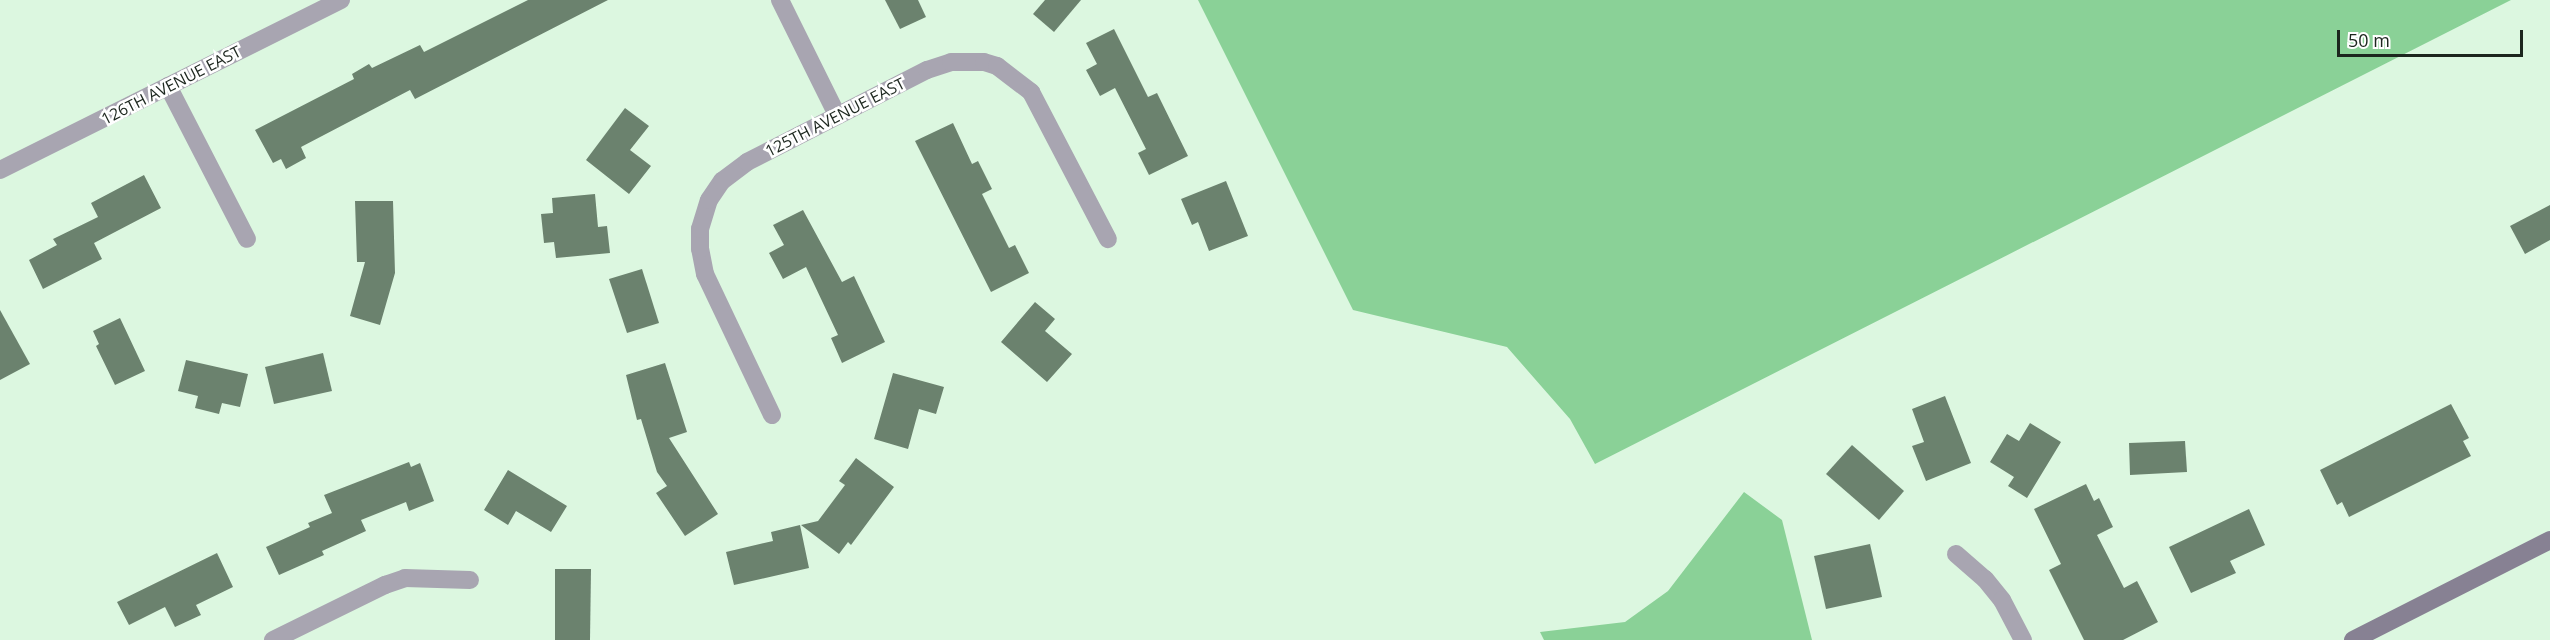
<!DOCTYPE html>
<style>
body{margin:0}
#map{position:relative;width:2550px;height:640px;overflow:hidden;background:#dcf7e0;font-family:"Open Sans",sans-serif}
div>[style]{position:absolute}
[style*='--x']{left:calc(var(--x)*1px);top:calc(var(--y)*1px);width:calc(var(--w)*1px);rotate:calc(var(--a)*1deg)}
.green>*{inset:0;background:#8ad197}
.building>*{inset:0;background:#6b826e}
.street>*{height:18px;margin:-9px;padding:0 9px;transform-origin:9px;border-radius:9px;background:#a8a5b1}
.secondary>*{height:18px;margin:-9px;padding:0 9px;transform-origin:9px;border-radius:9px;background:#878193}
span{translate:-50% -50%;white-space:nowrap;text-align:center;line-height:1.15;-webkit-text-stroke:5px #fff;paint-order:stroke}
.street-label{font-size:16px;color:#1c261e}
.scale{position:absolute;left:2337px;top:30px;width:186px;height:27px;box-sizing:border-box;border:3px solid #1c261e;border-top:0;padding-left:8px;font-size:18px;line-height:21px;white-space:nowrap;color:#1c261e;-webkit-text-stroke:4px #fff;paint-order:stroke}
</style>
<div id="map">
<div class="green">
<i style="clip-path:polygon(1198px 0,2511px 0,1595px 464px,1570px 419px,1507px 347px,1353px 310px)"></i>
<i style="clip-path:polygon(1744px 492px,1782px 520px,1812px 640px,1544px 640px,1540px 632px,1625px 622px,1668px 591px)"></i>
</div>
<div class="building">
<i style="clip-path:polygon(528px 0,608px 0,415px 99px,410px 90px,301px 147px,306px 158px,286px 169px,281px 159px,273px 163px,255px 130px,354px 79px,352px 74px,369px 64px,372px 68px,420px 45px,424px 52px)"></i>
<i style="clip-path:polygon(885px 0,918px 0,926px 17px,900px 29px)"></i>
<i style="clip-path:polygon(1045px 0,1081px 0,1054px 32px,1033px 14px)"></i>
<i style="clip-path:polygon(1114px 29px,1148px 97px,1157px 93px,1188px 156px,1149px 175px,1138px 153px,1146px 149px,1115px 88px,1100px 96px,1086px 70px,1097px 64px,1086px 43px)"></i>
<i style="clip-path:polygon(625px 108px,649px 126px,630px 150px,651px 166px,629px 194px,586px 160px)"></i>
<i style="clip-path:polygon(953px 123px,972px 164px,978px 161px,992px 189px,982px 194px,1009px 248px,1015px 245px,1029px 273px,991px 292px,915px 141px)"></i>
<i style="clip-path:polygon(144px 175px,161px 208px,94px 243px,102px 259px,43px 289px,29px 260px,57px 245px,53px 239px,98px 217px,91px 203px)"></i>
<i style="clip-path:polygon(1226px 181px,1248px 236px,1209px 251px,1198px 222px,1192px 225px,1181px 199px)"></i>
<i style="clip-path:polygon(595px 194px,598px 227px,607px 226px,610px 253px,556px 258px,554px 242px,544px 243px,541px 214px,553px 213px,552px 198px)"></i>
<i style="clip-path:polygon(355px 201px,393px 201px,395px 273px,380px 325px,350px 316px,365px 262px,357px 262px)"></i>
<i style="clip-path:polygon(2550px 205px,2550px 240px,2525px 254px,2510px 226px)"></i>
<i style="clip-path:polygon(803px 210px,842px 282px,854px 276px,885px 342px,842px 363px,831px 338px,838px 335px,806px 267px,783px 279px,769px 253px,784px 245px,773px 225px)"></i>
<i style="clip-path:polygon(642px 269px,659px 323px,627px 333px,609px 279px)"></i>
<i style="clip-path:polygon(1035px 302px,1055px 319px,1045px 331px,1072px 354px,1047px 382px,1001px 342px)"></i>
<i style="clip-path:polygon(0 310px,30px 364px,0 380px)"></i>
<i style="clip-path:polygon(120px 318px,145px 371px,115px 385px,96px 346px,99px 344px,93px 331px)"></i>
<i style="clip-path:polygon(323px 353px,332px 391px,274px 404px,265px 367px)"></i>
<i style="clip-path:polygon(186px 360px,248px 374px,240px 407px,222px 403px,219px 414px,195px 408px,198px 396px,178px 391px)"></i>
<i style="clip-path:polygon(665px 363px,687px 432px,669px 438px,718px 514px,685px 536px,656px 493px,667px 486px,657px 472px,641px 419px,637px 420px,626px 375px)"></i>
<i style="clip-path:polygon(893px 373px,944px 387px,936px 414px,919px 409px,908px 449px,874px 439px)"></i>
<i style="clip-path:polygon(1945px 396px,1971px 463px,1926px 481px,1912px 446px,1924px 442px,1912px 409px)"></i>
<i style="clip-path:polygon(2451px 404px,2469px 438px,2463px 441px,2471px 456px,2349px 517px,2342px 502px,2337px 505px,2320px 470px)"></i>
<i style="clip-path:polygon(2030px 423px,2061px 442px,2027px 498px,2008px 486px,2014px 477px,1990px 462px,2007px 434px,2019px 441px)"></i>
<i style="clip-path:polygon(2185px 441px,2187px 472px,2130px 475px,2129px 443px)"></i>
<i style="clip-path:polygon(1852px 445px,1904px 491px,1879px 520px,1826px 474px)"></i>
<i style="clip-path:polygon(856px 458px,894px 487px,851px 545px,848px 542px,839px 554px,801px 525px,818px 521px,845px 485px,839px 481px)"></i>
<i style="clip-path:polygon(409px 462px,411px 467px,420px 463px,434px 501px,409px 511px,406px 502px,361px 520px,366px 531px,322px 551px,324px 555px,279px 575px,266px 547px,310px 527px,308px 523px,332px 513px,324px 495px)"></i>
<i style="clip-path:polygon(508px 470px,567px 506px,551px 532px,516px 511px,508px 525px,484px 510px)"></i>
<i style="clip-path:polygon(2086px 484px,2094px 501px,2099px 498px,2113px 527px,2097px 535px,2124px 588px,2137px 581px,2158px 622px,2123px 640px,2084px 640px,2049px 570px,2061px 564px,2034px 509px)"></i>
<i style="clip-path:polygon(2249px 509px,2265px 545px,2230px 561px,2236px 573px,2191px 593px,2169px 547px)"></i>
<i style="clip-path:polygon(800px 525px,809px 568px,734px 585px,726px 552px,773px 541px,771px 532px)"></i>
<i style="clip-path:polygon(1870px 544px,1882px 597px,1826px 609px,1814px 556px)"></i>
<i style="clip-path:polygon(217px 553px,233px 587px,196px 605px,201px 615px,175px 627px,165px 607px,129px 625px,117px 602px)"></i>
<i style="clip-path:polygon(555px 569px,591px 569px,590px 640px,555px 640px)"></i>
</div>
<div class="street">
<i style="--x:780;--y:0;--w:128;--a:63.6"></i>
<i style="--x:168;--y:86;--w:172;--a:62.7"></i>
<i style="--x:0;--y:170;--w:381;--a:-26.5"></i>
<i style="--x:772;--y:415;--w:156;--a:-115.4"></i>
<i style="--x:705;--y:274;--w:25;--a:-101"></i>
<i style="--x:700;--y:249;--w:20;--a:-90"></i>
<i style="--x:700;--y:229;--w:30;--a:-73"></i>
<i style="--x:709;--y:200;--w:23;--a:-56"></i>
<i style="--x:722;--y:181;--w:31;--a:-37"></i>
<i style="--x:747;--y:162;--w:202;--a:-27.1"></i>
<i style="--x:927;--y:70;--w:25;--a:-18"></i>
<i style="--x:951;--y:62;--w:33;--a:0"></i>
<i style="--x:984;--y:62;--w:14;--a:17"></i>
<i style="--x:997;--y:66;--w:43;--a:37.4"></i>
<i style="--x:1031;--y:92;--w:166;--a:62.4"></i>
<i style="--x:1956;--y:554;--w:38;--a:41"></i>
<i style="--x:1985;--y:579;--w:27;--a:51"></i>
<i style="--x:2002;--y:600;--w:45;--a:62.3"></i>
<i style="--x:273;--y:640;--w:125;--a:-26.2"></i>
<i style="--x:385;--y:585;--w:21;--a:-19"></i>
<i style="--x:405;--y:578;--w:65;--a:1.8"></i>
</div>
<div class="secondary">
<i style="--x:2353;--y:640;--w:221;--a:-26.9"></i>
</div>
<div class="street-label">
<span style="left:171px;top:85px;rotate:-27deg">126TH AVENUE EAST</span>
<span style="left:835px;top:117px;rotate:-27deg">125TH AVENUE EAST</span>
</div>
<div class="scale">50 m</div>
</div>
